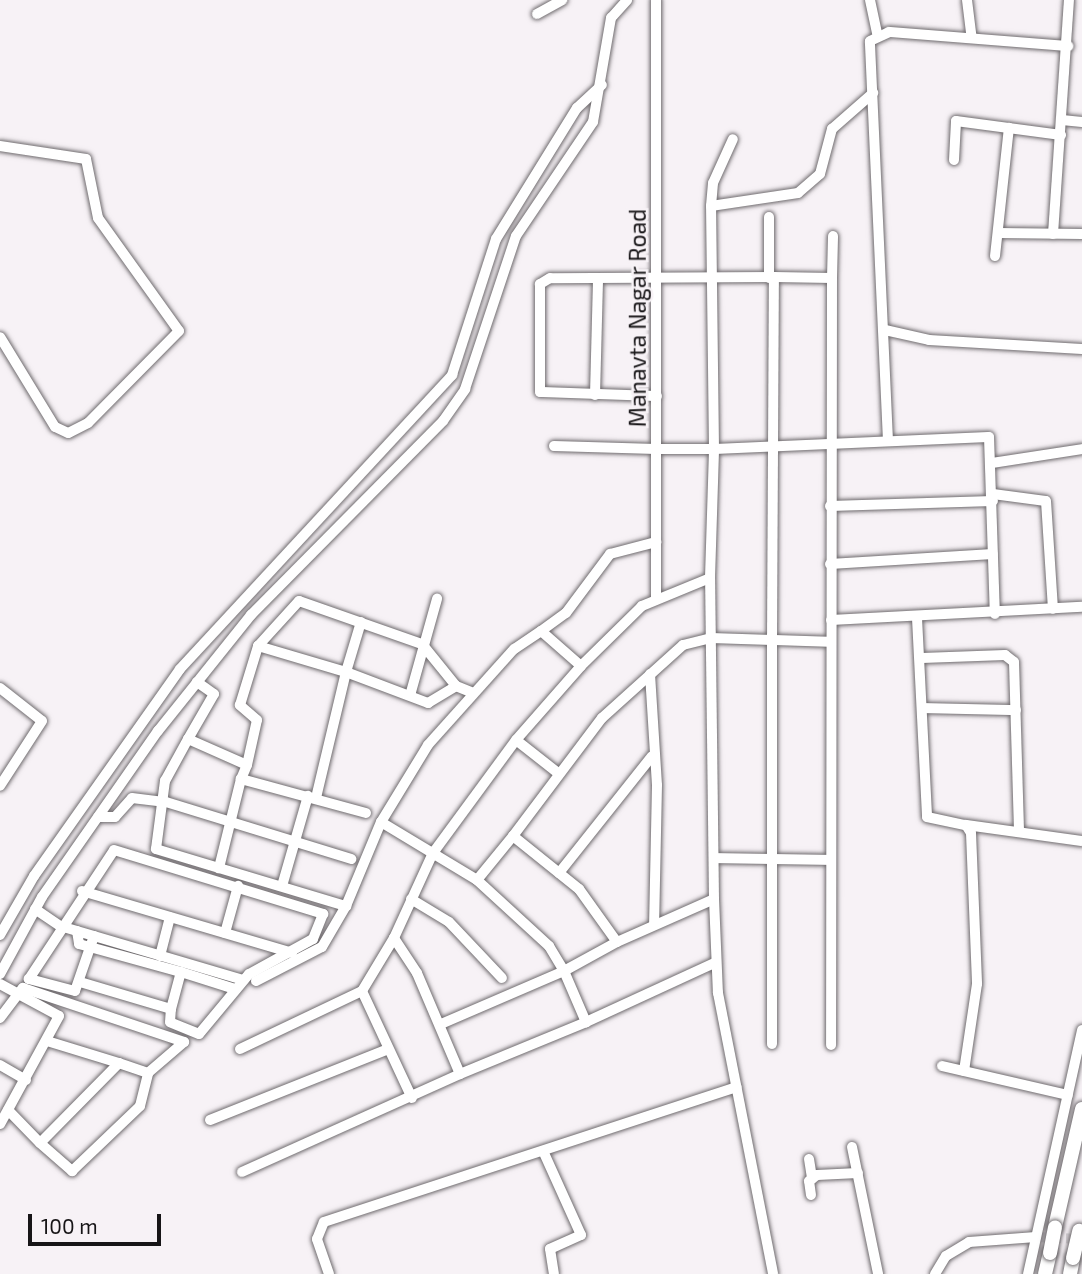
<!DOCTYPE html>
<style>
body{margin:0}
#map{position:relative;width:1082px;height:1274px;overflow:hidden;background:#f7f2f6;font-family:"Exo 2",sans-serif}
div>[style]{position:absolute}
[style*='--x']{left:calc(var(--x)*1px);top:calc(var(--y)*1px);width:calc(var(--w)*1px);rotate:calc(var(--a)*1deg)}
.minor-tunnel>*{height:10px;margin-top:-5px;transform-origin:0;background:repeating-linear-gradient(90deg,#d5d1d5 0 10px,transparent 0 15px)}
.roads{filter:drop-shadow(0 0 2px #6f6b6e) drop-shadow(0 0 2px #6f6b6e)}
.minor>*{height:10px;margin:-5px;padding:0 5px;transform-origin:5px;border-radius:5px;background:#fff}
.highway>*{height:14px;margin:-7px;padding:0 7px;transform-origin:7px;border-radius:7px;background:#fff}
.bridges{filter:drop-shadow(0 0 2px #6f6b6e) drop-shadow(0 0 2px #6f6b6e)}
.highway-bridge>*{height:14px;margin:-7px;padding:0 7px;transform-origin:7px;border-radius:7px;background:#fff}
span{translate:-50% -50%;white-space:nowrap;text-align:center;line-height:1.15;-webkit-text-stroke:5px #f7f2f6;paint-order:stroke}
.street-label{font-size:23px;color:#171517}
.scale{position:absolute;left:28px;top:1214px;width:133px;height:32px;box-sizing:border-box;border:4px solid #171517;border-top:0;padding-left:9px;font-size:21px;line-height:24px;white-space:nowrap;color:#171517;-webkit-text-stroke:5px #f7f2f6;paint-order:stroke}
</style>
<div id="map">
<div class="minor-tunnel">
<i style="--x:1036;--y:1237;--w:45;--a:2.5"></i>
</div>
<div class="roads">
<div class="minor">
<i style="--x:656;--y:0;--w:449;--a:90"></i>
<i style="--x:656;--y:449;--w:58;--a:0"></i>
<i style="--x:714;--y:449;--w:243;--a:-90.7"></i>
<i style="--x:711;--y:206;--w:23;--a:-85"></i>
<i style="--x:713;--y:183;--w:48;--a:-65.6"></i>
<i style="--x:870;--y:0;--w:35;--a:78"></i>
<i style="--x:967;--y:0;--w:38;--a:83"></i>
<i style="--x:537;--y:14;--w:29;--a:-29"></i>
<i style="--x:1062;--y:120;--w:20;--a:6"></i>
<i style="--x:0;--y:146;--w:87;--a:8.6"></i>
<i style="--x:86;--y:159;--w:60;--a:78.5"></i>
<i style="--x:98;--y:218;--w:139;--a:54.4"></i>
<i style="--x:179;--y:331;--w:129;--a:134.7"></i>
<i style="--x:88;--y:423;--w:22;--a:153"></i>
<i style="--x:68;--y:433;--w:14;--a:-155"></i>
<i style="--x:55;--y:427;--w:105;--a:-121.4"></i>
<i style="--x:954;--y:160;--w:39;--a:-87"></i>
<i style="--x:956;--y:121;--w:106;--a:7.6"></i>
<i style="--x:711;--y:206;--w:88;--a:-8.5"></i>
<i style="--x:798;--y:193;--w:29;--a:-41"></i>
<i style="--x:820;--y:174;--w:47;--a:-75.1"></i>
<i style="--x:832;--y:129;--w:55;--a:-41.3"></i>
<i style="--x:998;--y:233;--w:84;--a:0.7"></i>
<i style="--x:1053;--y:234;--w:235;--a:-86.1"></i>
<i style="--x:995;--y:256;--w:129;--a:-83.8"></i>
<i style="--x:774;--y:277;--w:58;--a:1"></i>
<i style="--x:832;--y:278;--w:767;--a:90.07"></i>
<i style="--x:769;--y:278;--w:61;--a:-90"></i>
<i style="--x:832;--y:278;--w:42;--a:-88.6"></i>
<i style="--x:885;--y:330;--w:45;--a:12.8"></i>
<i style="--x:929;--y:340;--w:153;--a:3.4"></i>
<i style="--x:595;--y:395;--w:113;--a:-88.5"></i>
<i style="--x:888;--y:441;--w:400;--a:-92.6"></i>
<i style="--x:870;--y:41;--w:21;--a:-25"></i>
<i style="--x:889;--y:32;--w:180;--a:4.5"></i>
<i style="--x:554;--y:446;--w:102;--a:1.7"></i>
<i style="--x:656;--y:449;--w:148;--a:90"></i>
<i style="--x:992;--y:463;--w:91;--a:-8.8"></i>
<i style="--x:993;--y:494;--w:53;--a:7.5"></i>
<i style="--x:1046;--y:501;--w:108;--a:86.3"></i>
<i style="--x:830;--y:506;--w:163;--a:-1.8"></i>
<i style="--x:830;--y:564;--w:163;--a:-3.5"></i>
<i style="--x:710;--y:578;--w:129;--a:-88.2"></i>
<i style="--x:714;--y:449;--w:275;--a:-2.5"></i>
<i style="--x:989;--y:437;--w:177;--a:88.1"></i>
<i style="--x:917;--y:618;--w:199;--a:87.1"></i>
<i style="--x:927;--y:817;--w:40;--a:12"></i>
<i style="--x:966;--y:825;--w:9;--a:58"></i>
<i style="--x:971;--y:833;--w:151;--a:87.7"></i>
<i style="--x:977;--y:984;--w:88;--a:98.5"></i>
<i style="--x:831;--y:620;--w:251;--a:-3"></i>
<i style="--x:361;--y:622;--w:52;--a:106.7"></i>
<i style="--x:346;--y:672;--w:88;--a:20.7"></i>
<i style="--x:428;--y:703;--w:33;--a:-31"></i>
<i style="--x:456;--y:686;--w:16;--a:22"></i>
<i style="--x:541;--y:631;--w:31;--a:-36"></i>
<i style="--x:566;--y:613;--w:74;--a:-53.3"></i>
<i style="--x:610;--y:554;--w:48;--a:-14.6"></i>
<i style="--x:258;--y:646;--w:61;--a:-47.7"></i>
<i style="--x:299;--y:601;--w:130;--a:19.3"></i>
<i style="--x:422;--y:644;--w:54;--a:51"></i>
<i style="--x:922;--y:658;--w:83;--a:-2.1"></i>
<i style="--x:1005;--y:655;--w:11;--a:38"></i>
<i style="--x:1014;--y:662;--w:168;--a:88.3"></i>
<i style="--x:650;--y:674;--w:111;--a:86.4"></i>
<i style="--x:657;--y:785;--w:139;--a:91.2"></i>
<i style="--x:0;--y:688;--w:53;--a:38.2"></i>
<i style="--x:42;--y:721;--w:77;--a:122.9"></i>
<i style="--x:411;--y:692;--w:97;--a:-74.4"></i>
<i style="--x:926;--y:708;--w:90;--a:1.3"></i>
<i style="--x:188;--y:739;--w:52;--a:-60"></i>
<i style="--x:214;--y:694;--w:21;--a:-145"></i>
<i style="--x:247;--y:765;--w:46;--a:-77.5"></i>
<i style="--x:257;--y:720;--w:23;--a:-139"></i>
<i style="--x:240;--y:705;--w:62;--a:-73"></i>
<i style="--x:258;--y:646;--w:92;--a:16.5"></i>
<i style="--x:346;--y:672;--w:130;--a:103.4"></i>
<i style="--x:558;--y:773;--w:53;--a:-141.8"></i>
<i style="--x:516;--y:740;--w:98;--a:-48.7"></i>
<i style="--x:366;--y:813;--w:130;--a:-164.8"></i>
<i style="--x:241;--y:779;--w:92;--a:103.9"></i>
<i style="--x:219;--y:868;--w:133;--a:16.7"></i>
<i style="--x:346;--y:906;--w:91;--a:-67.4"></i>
<i style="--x:98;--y:817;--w:17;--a:0"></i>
<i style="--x:115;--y:817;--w:25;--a:-48"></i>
<i style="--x:132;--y:798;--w:34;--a:7"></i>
<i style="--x:166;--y:802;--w:194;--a:17.1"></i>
<i style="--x:966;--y:825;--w:117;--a:7.9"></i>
<i style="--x:513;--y:836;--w:148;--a:-53"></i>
<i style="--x:602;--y:718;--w:109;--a:-42"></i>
<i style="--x:683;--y:645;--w:29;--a:-14"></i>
<i style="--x:711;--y:638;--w:61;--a:1.9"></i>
<i style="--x:772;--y:640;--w:363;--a:-89.7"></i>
<i style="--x:774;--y:277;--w:224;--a:179.7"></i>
<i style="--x:550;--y:278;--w:12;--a:149"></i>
<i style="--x:540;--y:284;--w:108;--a:90"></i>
<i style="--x:540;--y:392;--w:117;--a:2"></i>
<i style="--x:715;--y:858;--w:115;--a:1"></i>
<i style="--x:219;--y:868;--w:66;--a:-163.2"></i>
<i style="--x:156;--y:849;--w:69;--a:-82.5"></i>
<i style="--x:165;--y:781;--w:48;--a:-61.3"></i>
<i style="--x:188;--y:739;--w:64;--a:23.8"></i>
<i style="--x:247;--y:765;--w:15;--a:113"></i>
<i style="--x:559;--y:873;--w:149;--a:-51.5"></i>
<i style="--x:477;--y:880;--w:98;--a:42.5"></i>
<i style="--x:549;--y:946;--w:29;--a:59"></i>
<i style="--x:564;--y:971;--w:60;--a:-28.7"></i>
<i style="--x:282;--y:886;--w:94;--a:-73.9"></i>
<i style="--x:82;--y:891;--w:219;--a:16.4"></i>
<i style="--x:411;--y:899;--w:44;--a:31.2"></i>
<i style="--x:449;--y:922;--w:77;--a:46.6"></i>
<i style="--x:714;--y:899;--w:321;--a:-90.7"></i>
<i style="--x:710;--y:578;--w:74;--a:157.6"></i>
<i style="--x:642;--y:606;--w:86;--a:135.5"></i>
<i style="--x:581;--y:666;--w:53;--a:-138.8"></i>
<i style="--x:541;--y:631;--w:32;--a:146"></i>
<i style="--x:514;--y:649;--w:129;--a:131.9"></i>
<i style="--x:428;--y:745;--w:90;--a:121.4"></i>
<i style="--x:381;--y:822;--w:112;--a:31.1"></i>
<i style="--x:477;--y:880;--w:57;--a:-50.7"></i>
<i style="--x:513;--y:836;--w:85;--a:38.8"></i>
<i style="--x:579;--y:889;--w:65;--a:54.4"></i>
<i style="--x:617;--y:942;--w:106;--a:-23.9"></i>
<i style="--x:714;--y:899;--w:94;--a:87.6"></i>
<i style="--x:718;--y:993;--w:286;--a:78.9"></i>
<i style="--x:35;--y:909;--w:30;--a:34"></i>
<i style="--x:60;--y:926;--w:191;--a:16.4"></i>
<i style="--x:77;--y:931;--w:13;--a:81"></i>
<i style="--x:79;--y:944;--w:106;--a:15.4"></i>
<i style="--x:225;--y:933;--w:49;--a:-74.5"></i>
<i style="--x:0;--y:935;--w:68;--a:-60"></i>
<i style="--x:34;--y:876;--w:253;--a:-54.8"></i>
<i style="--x:180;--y:669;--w:401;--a:-47.2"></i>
<i style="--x:452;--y:375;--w:143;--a:-72.1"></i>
<i style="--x:496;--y:239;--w:154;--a:-58.3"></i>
<i style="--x:577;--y:108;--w:34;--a:-43"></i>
<i style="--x:94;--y:936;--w:58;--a:109.1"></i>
<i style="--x:75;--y:991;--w:48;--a:-165.4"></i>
<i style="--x:29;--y:979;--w:154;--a:-56.6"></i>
<i style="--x:114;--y:850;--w:219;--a:17"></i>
<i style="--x:323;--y:914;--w:27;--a:112"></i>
<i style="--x:313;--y:939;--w:73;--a:151.3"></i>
<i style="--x:249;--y:974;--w:78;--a:129.8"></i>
<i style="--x:199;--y:1034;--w:31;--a:-158"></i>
<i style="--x:170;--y:1022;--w:13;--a:-86"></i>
<i style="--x:160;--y:956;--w:40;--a:-75.6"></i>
<i style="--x:0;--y:974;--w:88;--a:-61.4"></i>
<i style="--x:42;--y:897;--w:203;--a:-55.1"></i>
<i style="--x:158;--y:731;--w:149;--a:-51.3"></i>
<i style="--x:251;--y:615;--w:273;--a:-45.3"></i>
<i style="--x:443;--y:421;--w:39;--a:-55"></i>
<i style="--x:465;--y:389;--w:161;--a:-71.6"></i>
<i style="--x:516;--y:236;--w:138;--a:-56"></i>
<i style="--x:593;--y:122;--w:106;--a:-80.2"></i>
<i style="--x:611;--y:18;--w:24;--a:-48"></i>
<i style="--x:256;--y:981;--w:74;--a:-27.3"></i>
<i style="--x:322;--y:947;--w:48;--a:-59.7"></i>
<i style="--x:80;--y:982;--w:95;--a:16.5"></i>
<i style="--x:171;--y:1009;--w:38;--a:-75"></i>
<i style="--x:181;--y:972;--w:57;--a:17.5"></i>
<i style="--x:0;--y:984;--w:67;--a:28.5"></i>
<i style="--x:59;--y:1016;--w:123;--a:118.6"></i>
<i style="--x:362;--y:991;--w:62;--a:-58.9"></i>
<i style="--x:0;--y:1018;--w:38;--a:-53"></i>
<i style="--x:23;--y:988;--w:170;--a:18.5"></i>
<i style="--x:184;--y:1042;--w:48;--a:139.3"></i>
<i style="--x:148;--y:1073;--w:31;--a:-161"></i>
<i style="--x:119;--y:1063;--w:112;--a:134.6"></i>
<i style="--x:40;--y:1143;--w:46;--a:-134.1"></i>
<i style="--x:441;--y:1024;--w:134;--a:-23.3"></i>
<i style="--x:564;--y:971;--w:56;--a:66.7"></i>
<i style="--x:586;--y:1022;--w:141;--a:-24.7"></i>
<i style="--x:47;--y:1041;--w:75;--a:17"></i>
<i style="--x:772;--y:1044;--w:404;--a:-90"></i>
<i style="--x:772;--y:640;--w:59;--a:1.9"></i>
<i style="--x:240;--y:1049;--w:135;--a:-25.4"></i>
<i style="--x:362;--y:991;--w:118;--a:65"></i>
<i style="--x:0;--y:1065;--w:30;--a:30"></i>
<i style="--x:942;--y:1066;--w:129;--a:13"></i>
<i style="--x:460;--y:1074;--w:136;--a:-22.4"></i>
<i style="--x:210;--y:1120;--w:192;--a:-21.7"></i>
<i style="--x:40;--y:1143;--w:43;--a:41.2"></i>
<i style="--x:72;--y:1171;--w:94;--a:-43.7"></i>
<i style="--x:140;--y:1106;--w:34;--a:-76"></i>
<i style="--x:852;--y:1147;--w:130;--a:78.4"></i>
<i style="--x:544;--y:1153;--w:90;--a:65.7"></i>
<i style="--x:581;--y:1235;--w:34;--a:156"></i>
<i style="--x:550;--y:1249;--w:25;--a:81"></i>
<i style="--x:809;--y:1159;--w:20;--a:81"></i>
<i style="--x:242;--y:1172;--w:239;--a:-24.2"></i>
<i style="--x:460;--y:1074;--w:110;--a:-113.1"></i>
<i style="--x:417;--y:973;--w:42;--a:-123.3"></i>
<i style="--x:394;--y:938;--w:94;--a:-65.4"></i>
<i style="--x:433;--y:853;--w:140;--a:-53.7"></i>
<i style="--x:811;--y:1195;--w:14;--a:-98"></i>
<i style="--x:809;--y:1181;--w:10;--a:-37"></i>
<i style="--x:817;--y:1175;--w:41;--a:-2.8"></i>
<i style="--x:329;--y:1274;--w:37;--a:-109"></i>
<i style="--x:317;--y:1239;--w:18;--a:-68"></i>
<i style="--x:324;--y:1222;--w:434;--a:-18.1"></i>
<i style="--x:935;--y:1274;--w:21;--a:-59"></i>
<i style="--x:946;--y:1256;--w:27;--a:-31"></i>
<i style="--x:969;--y:1242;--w:67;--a:-4.3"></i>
<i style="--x:1028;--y:1274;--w:250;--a:-77.5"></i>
</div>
<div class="highway">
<i style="--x:1055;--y:1227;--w:121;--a:-77.1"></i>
<i style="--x:1045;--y:1274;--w:22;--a:-77"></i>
<i style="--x:1070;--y:1274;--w:16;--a:-79"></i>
</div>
</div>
<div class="bridges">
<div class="highway-bridge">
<i style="--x:1050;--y:1253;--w:26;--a:-79"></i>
<i style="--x:1073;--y:1258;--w:28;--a:-77"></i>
</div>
</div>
<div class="street-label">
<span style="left:637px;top:318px;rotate:-90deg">Manavta Nagar Road</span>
</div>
<div class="scale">100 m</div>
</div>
